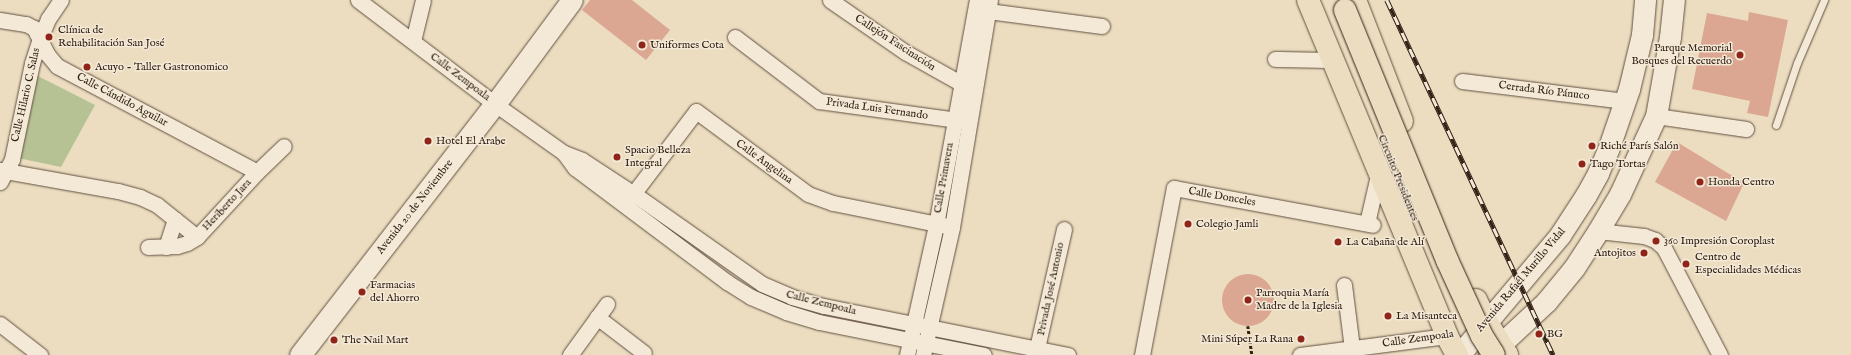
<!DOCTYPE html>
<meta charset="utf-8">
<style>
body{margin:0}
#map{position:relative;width:1851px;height:355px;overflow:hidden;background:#ecddc0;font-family:"IM FELL English",serif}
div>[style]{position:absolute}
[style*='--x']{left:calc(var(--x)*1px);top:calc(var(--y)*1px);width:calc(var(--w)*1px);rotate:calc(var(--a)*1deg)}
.green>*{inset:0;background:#b6c294}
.building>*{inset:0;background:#dba792}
.round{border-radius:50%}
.path>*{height:2.5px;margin-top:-1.25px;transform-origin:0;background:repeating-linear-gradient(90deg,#332116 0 3px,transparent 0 5px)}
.roads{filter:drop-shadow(0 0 1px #615040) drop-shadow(0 0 1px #615040)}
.lane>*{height:7px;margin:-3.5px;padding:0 3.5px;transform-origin:3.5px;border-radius:3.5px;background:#f3e9d6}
.street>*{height:15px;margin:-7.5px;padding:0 7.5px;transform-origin:7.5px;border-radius:7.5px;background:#f3e9d6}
.secondary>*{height:21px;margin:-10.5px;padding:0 10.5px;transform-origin:10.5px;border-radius:10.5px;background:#f3e9d6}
.primary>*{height:22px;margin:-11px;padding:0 11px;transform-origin:11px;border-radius:11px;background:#ecddc0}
.rail>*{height:4.5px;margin-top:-2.25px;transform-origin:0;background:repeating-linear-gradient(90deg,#f3e9d6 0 9px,#332116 0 18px);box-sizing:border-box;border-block:1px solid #332116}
.bridges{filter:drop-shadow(0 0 1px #332116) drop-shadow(0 0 1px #332116)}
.primary-bridge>*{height:22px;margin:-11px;padding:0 11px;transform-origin:11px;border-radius:11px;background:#ecddc0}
.dots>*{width:11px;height:11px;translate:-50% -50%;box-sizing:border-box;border:2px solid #f3e9d6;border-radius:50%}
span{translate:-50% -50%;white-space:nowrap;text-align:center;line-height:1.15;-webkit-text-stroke:3px #f3e9d6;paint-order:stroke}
.poi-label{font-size:11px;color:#332116}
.left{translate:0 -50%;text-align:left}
.right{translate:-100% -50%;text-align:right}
.street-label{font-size:11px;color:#332116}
</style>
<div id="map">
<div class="green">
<i style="clip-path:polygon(34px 74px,95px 105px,61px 167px,18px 158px)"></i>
</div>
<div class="building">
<i style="clip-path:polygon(590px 0,632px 0,670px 30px,646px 60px,582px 10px)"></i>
<i style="clip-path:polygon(1749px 12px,1788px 20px,1768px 117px,1747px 113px,1750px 101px,1692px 89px,1707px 13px,1748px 21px)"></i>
<i style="clip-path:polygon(1677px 142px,1744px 183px,1726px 221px,1655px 182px)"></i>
<i class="round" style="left:1222px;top:274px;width:52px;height:52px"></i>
</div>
<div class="path">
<i style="--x:1248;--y:326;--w:29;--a:82"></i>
</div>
<div class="roads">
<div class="lane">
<i style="--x:1776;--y:125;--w:65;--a:-71.3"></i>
<i style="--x:1797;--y:63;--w:69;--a:-66.8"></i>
</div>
<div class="street">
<i style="--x:358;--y:0;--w:172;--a:37.2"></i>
<i style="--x:495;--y:104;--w:85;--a:35.4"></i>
<i style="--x:564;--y:153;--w:19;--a:21"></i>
<i style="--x:582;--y:160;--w:62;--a:33.2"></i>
<i style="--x:634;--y:194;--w:156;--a:35.1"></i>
<i style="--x:762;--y:284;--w:33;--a:23"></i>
<i style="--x:792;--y:297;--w:33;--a:16"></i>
<i style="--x:824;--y:306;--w:249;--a:11.4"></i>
<i style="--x:830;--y:0;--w:91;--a:34.7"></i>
<i style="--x:905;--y:52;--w:65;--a:29.3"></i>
<i style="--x:988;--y:11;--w:115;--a:7.5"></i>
<i style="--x:0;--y:20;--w:26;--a:9"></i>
<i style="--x:26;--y:24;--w:9;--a:27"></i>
<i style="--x:34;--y:28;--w:29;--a:63"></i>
<i style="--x:47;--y:54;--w:16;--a:50"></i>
<i style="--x:57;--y:66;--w:226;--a:27.9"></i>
<i style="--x:735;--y:37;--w:106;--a:37.3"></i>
<i style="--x:819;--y:101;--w:147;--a:7.8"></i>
<i style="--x:413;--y:41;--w:42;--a:-76.3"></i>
<i style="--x:1275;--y:59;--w:58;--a:1"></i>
<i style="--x:1462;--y:81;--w:164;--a:7"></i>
<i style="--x:1656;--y:116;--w:91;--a:8.2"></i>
<i style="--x:564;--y:153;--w:19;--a:54"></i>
<i style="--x:575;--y:168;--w:190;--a:36.9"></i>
<i style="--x:727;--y:282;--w:28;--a:32"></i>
<i style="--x:751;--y:297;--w:38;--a:23"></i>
<i style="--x:786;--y:312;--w:34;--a:17"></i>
<i style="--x:819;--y:322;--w:168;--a:11.3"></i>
<i style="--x:0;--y:170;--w:120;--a:10.1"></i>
<i style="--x:118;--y:191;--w:23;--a:15"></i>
<i style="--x:140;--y:197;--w:19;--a:25"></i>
<i style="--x:157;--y:205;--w:51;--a:38.7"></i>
<i style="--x:0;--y:182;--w:26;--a:-62"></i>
<i style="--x:12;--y:159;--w:98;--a:-78.2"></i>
<i style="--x:32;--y:63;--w:26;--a:-72"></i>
<i style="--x:40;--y:38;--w:21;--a:-67"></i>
<i style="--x:48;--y:19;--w:23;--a:-56"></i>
<i style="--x:627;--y:202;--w:114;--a:-52.8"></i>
<i style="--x:696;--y:111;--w:139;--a:36.5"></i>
<i style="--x:808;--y:194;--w:27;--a:20"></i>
<i style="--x:833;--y:203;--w:121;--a:11.4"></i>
<i style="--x:1367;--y:223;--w:53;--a:-77"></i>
<i style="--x:1598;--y:231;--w:46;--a:6.2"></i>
<i style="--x:1644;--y:236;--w:12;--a:20"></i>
<i style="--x:1655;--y:240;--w:12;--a:42"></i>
<i style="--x:1664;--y:248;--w:121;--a:62.4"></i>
<i style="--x:148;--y:247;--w:29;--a:-2"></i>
<i style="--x:177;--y:246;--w:10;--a:-17"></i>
<i style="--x:187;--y:243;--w:12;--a:-31"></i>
<i style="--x:197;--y:237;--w:88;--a:-47.3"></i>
<i style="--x:257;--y:172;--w:37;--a:-44"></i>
<i style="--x:166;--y:247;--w:29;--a:-72"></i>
<i style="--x:1344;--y:285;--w:64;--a:82.8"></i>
<i style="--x:597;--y:317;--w:59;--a:37.5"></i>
<i style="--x:0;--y:324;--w:51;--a:37.8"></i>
<i style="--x:1037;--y:348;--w:122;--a:-77.2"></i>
<i style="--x:570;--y:355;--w:63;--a:-54"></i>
<i style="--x:907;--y:355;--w:133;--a:-77.4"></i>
<i style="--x:936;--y:225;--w:229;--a:-79.7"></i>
<i style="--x:923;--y:355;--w:131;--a:-77.2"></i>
<i style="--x:952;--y:227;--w:230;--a:-80.5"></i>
<i style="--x:1142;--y:355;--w:170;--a:-79.2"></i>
<i style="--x:1174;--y:188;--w:202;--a:10.5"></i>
<i style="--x:1300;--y:355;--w:148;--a:-7.4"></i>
</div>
<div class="secondary">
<i style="--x:300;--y:355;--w:318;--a:-52.2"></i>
<i style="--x:495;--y:104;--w:129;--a:-53.5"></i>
<i style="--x:1459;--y:355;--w:157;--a:-49.9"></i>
<i style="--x:1560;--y:235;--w:48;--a:-57"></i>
<i style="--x:1586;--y:195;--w:25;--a:-61"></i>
<i style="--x:1598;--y:173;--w:25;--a:-67"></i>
<i style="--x:1608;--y:150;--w:65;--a:-71"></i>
<i style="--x:1629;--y:89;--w:56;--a:-76.5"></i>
<i style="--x:1642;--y:35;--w:35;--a:-85"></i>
<i style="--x:1489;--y:355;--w:78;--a:-42.9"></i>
<i style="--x:1546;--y:302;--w:44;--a:-50.5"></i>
<i style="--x:1574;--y:268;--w:44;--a:-57"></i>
<i style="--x:1598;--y:231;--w:43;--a:-59.3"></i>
<i style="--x:1620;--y:194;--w:86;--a:-65.2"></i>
<i style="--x:1656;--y:116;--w:80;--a:-80"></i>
<i style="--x:1670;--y:37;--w:37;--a:-84"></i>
</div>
<div class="primary">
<i style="--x:1308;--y:0;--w:364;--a:67.5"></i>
<i style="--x:1447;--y:336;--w:21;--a:62"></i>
<i style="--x:1355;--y:0;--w:130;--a:68.8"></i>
<i style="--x:1476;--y:300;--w:23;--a:65"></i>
<i style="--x:1486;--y:321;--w:40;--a:58"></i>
</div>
</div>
<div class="rail">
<i style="--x:1387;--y:0;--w:392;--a:64.9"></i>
</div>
<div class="bridges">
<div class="primary-bridge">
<i style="--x:1345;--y:10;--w:270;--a:67.8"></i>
<i style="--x:1447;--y:260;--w:84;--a:65.3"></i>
<i style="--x:1482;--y:336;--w:22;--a:58"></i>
</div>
</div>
<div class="dots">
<i style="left:49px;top:37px;background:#8f2418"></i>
<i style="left:642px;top:45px;background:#8f2418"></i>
<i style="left:1740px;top:55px;background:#8f2418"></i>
<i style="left:87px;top:67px;background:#8f2418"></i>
<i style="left:428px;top:141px;background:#8f2418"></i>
<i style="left:1592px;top:146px;background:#8f2418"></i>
<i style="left:617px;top:157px;background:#8f2418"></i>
<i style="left:1582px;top:164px;background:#8f2418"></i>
<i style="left:1700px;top:182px;background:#8f2418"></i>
<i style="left:1188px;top:224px;background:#8f2418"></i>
<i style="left:1656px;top:241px;background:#8f2418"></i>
<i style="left:1338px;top:242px;background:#8f2418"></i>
<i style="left:1644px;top:253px;background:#8f2418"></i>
<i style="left:1686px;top:264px;background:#8f2418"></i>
<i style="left:362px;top:292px;background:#8f2418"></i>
<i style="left:1248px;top:300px;background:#8f2418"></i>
<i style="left:1388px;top:316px;background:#8f2418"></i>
<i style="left:1539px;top:334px;background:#8f2418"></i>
<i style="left:1301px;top:339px;background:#8f2418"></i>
<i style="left:334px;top:340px;background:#8f2418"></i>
</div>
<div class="poi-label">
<span class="left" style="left:58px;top:37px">Clínica de<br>Rehabilitación San José</span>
<span class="left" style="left:650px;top:45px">Uniformes Cota</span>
<span class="right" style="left:1732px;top:55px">Parque Memorial<br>Bosques del Recuerdo</span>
<span class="left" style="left:95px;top:67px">Acuyo - Taller Gastronomico</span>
<span class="left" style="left:436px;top:141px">Hotel El Arabe</span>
<span class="left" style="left:1600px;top:146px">Riché París Salón</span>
<span class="left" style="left:625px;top:157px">Spacio Belleza<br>Integral</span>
<span class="left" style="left:1590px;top:164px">Tago Tortas</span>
<span class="left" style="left:1708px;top:182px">Honda Centro</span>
<span class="left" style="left:1196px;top:224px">Colegio Jamli</span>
<span class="left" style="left:1664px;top:241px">360 Impresión Coroplast</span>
<span class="left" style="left:1346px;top:242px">La Cabaña de Alí</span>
<span class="right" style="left:1636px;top:253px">Antojitos</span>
<span class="left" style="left:1695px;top:264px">Centro de<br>Especialidades Médicas</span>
<span class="left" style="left:370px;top:292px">Farmacias<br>del Ahorro</span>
<span class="left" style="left:1256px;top:300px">Parroquia María<br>Madre de la Iglesia</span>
<span class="left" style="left:1396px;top:316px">La Misanteca</span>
<span class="left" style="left:1547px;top:334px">BG</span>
<span class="right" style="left:1293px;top:339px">Mini Súper La Rana</span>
<span class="left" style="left:342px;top:340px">The Nail Mart</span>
</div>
<div class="street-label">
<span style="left:895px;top:43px;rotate:33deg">Callejón Fascinación</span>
<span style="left:460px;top:77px;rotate:37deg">Calle Zempoala</span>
<span style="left:1544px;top:91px;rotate:7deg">Cerrada Río Pánuco</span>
<span style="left:26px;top:95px;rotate:-77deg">Calle Hilario C. Salas</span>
<span style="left:122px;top:100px;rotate:28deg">Calle Cándido Aguilar</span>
<span style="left:877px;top:109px;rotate:8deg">Privada Luis Fernando</span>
<span style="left:764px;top:162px;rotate:36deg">Calle Angelina</span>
<span style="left:944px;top:178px;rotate:-80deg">Calle Primavera</span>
<span style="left:1398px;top:178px;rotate:68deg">Circuito Presidentes</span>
<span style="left:1222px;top:197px;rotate:10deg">Calle Donceles</span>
<span style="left:227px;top:205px;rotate:-47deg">Heriberto Jara</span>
<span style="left:415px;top:207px;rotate:-52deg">Avenida 20 de Noviembre</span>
<span style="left:1521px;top:280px;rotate:-50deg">Avenida Rafaél Murillo Vidal</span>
<span style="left:1051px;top:289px;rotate:-78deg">Privada José Antonio</span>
<span style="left:821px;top:303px;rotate:14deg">Calle Zempoala</span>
<span style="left:1418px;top:339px;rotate:-8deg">Calle Zempoala</span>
</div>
</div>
